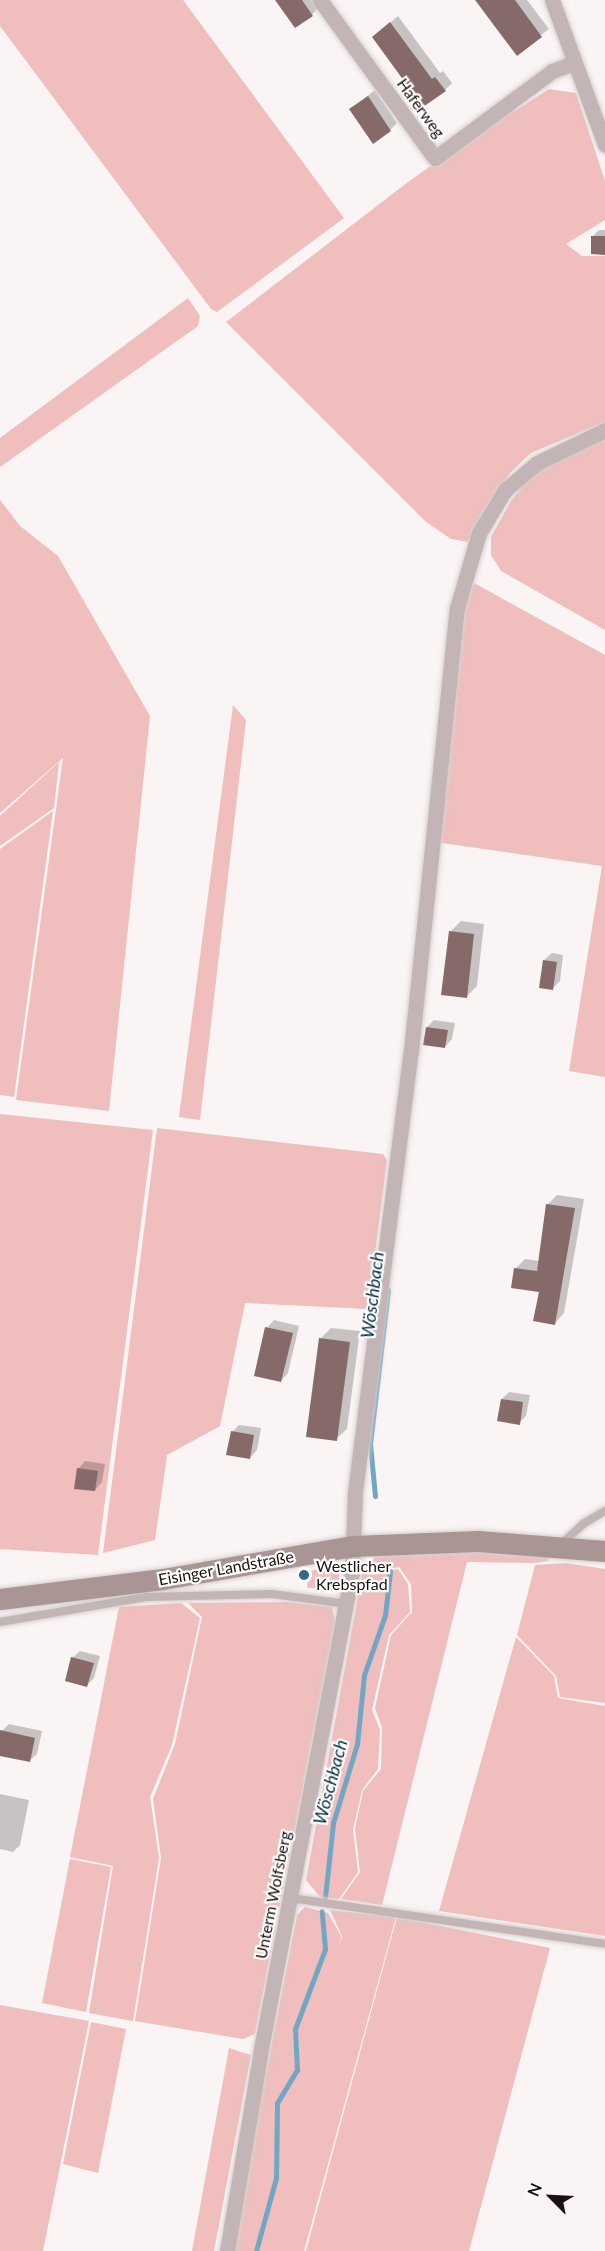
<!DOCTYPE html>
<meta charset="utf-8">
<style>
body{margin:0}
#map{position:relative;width:605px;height:2251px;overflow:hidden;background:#fbf4f4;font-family:Lato,sans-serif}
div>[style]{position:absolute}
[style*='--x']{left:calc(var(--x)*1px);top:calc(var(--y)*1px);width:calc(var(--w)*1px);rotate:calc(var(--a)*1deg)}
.green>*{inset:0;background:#efbebd}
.shadow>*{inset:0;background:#0003}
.stream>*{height:5px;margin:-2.5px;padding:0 2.5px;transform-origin:2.5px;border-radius:2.5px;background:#73a6c3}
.building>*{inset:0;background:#866a69}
.roads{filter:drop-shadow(0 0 2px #d7d0cf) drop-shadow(0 0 2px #d7d0cf)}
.service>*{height:8px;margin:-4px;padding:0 4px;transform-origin:4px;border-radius:4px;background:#c3b5b5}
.minor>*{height:15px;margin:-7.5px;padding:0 7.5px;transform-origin:7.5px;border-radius:7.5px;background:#c3b5b5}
.secondary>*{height:21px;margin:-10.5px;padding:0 10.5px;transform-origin:10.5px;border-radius:10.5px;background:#aa9595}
.dots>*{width:16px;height:16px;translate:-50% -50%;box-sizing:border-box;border:3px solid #fff;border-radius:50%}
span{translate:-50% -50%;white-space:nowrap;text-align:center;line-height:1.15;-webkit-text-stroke:4.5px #fff;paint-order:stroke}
.street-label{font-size:16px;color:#1a100f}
.poi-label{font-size:16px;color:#1a100f}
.left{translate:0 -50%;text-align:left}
.water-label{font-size:18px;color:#002d42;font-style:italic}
.north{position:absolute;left:521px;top:2167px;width:60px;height:60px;-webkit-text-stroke:4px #fff;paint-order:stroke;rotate:294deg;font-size:16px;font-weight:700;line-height:24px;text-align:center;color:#1a100f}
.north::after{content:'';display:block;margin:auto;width:21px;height:27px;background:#1a100f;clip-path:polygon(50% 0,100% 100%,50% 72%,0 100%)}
</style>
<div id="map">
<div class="green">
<i style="clip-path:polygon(0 0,183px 0,344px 218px,217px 312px,211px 309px,0 26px)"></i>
<i style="clip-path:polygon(549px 89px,576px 93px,605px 181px,605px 220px,566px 244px,582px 256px,605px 256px,605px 422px,531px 453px,511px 472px,487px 505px,468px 542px,451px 539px,426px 522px,226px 322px,408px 182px,508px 111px,516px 110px)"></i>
<i style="clip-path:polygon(188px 298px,200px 316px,198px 326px,0 467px,0 438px)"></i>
<i style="clip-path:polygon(605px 437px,605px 630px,501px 571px,491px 555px,491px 537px,511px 501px,533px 473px)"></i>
<i style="clip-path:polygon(0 500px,20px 526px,58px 556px,150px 716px,109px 1111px,16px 1100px,63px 758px,0 813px)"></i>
<i style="clip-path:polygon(474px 583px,605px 655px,605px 1077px,569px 1071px,602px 866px,435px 842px,463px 611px)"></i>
<i style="clip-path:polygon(233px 705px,246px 720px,200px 1120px,179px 1117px)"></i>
<i style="clip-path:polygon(59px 762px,54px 808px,0 846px,0 816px)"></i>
<i style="clip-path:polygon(53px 811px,14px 1097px,0 1095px,0 849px)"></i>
<i style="clip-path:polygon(0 1114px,153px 1130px,98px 1555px,0 1549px)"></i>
<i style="clip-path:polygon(157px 1128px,383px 1154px,387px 1160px,368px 1309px,245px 1303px,220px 1426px,167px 1455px,155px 1540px,103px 1553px)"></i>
<i style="clip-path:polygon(452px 1548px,549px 1552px,548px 1561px,534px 1563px,467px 1562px,382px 1905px,341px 1899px,360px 1872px,355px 1829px,363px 1791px,381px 1769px,382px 1728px,375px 1708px,391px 1635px,412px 1612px,411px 1584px,399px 1567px,361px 1573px,375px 1556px)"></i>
<i style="clip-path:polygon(566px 1563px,605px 1569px,605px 1703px,560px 1697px,556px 1676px,517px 1635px,535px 1565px)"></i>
<i style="clip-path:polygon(332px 1565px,340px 1567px,338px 1587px,307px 1588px,308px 1572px)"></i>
<i style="clip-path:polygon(398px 1569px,408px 1584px,410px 1612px,389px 1635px,372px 1710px,380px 1730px,378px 1769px,362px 1790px,353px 1830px,358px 1872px,339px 1899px,320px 1897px,306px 1880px,362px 1574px)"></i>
<i style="clip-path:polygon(290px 1602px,332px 1607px,335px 1621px,255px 2034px,243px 2039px,135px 2021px,161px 1858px,153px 1799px,175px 1744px,202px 1617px,188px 1603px)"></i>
<i style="clip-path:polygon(181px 1603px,200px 1618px,172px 1745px,150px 1797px,159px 1858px,133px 2021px,89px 2013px,113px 1866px,70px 1857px,119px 1607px)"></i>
<i style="clip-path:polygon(516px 1637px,554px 1676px,558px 1698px,605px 1706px,605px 1936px,439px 1911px)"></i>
<i style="clip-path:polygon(70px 1859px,111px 1867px,86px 2012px,42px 2003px)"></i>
<i style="clip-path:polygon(305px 1907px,328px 1913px,341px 1936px,340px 1945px,342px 1936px,330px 1910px,396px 1917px,304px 2251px,231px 2251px,297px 1915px)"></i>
<i style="clip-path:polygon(397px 1917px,550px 1948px,469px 2251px,306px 2251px)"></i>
<i style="clip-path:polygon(0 2005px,89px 2021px,43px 2251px,0 2251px)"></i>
<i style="clip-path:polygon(91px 2022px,126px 2029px,98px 2173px,63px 2164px)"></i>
<i style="clip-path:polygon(229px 2048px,251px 2055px,214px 2251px,192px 2251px)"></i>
</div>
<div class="shadow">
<i style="clip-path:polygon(277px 0,313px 0,319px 7px,312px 15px)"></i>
<i style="clip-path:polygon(482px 0,527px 0,549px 29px,517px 54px)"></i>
<i style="clip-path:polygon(398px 16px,440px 73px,443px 71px,452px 83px,445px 90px,374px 37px)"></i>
<i style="clip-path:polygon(375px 90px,397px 123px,390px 130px,351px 109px)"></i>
<i style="clip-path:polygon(599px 230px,605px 230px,605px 252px,592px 237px)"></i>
<i style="clip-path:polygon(461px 921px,484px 924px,477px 986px,466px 997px,450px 932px)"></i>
<i style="clip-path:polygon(552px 953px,563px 955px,560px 981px,553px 988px,544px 960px)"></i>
<i style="clip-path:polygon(434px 1020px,455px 1023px,452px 1039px,445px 1047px,427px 1027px)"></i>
<i style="clip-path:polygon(557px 1195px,584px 1199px,564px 1313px,555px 1323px,540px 1291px,515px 1269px,525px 1259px,540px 1261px,547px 1205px)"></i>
<i style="clip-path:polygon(274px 1320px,299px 1326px,288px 1373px,281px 1381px,267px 1328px)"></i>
<i style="clip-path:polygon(331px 1328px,360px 1331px,347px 1429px,336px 1439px,321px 1338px)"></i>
<i style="clip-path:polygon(509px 1392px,530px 1395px,526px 1416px,519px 1423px,502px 1399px)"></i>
<i style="clip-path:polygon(239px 1425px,261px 1428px,257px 1450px,250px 1458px,232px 1432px)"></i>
<i style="clip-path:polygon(85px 1461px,105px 1464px,102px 1482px,95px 1490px,78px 1469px)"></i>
<i style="clip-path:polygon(80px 1651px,100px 1656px,94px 1678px,87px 1685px,72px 1658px)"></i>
<i style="clip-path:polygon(9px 1724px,42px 1731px,37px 1754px,29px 1761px,0 1754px,2px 1731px)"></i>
<i style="clip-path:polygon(0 1794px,29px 1800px,20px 1845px,13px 1852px,0 1849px)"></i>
</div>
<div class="stream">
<i style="--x:375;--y:1496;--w:52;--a:-95.5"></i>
<i style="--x:370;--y:1444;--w:155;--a:-83.3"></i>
<i style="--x:325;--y:1897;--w:74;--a:-83.8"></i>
<i style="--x:333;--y:1823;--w:83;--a:-73.1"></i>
<i style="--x:357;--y:1744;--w:69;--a:-84.2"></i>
<i style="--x:364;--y:1675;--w:64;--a:-70.7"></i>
<i style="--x:385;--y:1615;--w:44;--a:-83.5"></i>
<i style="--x:256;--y:2251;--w:76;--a:-74.7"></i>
<i style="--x:276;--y:2178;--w:75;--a:-89.2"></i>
<i style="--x:277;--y:2103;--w:39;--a:-59"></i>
<i style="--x:297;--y:2070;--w:41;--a:-92.8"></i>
<i style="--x:295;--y:2029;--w:85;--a:-69.4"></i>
<i style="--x:325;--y:1949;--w:38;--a:-95"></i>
</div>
<div class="building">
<i style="clip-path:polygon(275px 0,302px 0,313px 16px,295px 28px)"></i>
<i style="clip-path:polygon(475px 0,515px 0,542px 37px,517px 56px)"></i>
<i style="clip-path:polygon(390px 22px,432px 79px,435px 77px,446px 91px,423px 107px,372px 37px)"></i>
<i style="clip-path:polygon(368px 96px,391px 131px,373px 144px,349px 109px)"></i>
<i style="clip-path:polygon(591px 236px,605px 236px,605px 255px,591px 254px)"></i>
<i style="clip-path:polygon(449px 931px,474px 934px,467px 998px,441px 995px)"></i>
<i style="clip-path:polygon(543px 960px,557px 962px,553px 990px,539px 988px)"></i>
<i style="clip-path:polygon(426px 1027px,448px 1030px,445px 1048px,423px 1045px)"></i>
<i style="clip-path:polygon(546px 1204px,575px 1208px,555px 1325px,533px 1321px,539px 1292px,511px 1288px,514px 1268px,537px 1271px)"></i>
<i style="clip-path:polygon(265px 1327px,293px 1333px,281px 1382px,254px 1376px)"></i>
<i style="clip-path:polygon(319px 1338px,350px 1342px,337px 1441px,306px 1437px)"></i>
<i style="clip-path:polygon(501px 1399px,523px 1402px,520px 1425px,497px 1421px)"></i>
<i style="clip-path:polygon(231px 1431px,254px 1435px,250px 1459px,226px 1455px)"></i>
<i style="clip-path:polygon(77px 1468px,98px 1471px,95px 1491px,74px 1489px)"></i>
<i style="clip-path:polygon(71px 1657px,94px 1663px,87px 1687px,65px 1681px)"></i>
<i style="clip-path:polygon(0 1730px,35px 1738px,30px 1762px,0 1756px)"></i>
</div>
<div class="roads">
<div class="service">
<i style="--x:561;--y:1544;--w:30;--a:-42"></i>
<i style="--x:583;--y:1524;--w:26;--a:-31"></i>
<i style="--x:0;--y:1622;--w:148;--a:-9.7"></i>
<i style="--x:146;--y:1597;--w:126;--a:-1.4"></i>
<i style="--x:272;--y:1594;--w:76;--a:7.6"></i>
<i style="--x:291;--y:1898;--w:317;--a:8.3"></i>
</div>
<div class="minor">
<i style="--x:320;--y:0;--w:195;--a:54"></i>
<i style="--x:435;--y:158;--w:146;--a:-36.6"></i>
<i style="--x:552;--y:71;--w:23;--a:-20"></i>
<i style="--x:552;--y:0;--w:154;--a:69.9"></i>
<i style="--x:227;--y:2251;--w:205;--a:-80.4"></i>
<i style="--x:261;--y:2049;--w:485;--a:-79.2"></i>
<i style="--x:352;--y:1573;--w:81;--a:-87.9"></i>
<i style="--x:355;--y:1492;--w:445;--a:-82.8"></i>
<i style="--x:411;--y:1051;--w:445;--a:-84.1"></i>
<i style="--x:457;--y:608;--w:78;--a:-73.7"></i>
<i style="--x:479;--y:533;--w:50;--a:-58.8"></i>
<i style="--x:505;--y:490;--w:42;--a:-40.2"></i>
<i style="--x:537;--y:463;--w:76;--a:-25.9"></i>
</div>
<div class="secondary">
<i style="--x:0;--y:1599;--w:164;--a:-7"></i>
<i style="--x:163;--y:1579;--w:193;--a:-9.9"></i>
<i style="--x:353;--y:1546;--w:125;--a:-2.3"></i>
<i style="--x:478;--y:1541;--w:127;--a:4.5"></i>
</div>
</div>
<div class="dots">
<i style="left:304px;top:1575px;background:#336884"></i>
</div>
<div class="street-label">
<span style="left:421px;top:108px;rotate:54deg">Haferweg</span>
<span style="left:226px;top:1568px;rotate:-10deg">Eisinger Landstraße</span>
<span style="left:273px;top:1895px;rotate:-79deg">Unterm Wolfsberg</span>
</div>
<div class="poi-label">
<span class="left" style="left:316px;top:1575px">Westlicher<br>Krebspfad</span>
</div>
<div class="water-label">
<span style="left:372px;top:1295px;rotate:-83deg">Wöschbach</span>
<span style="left:330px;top:1782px;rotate:-75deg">Wöschbach</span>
</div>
<div class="north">N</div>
</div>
